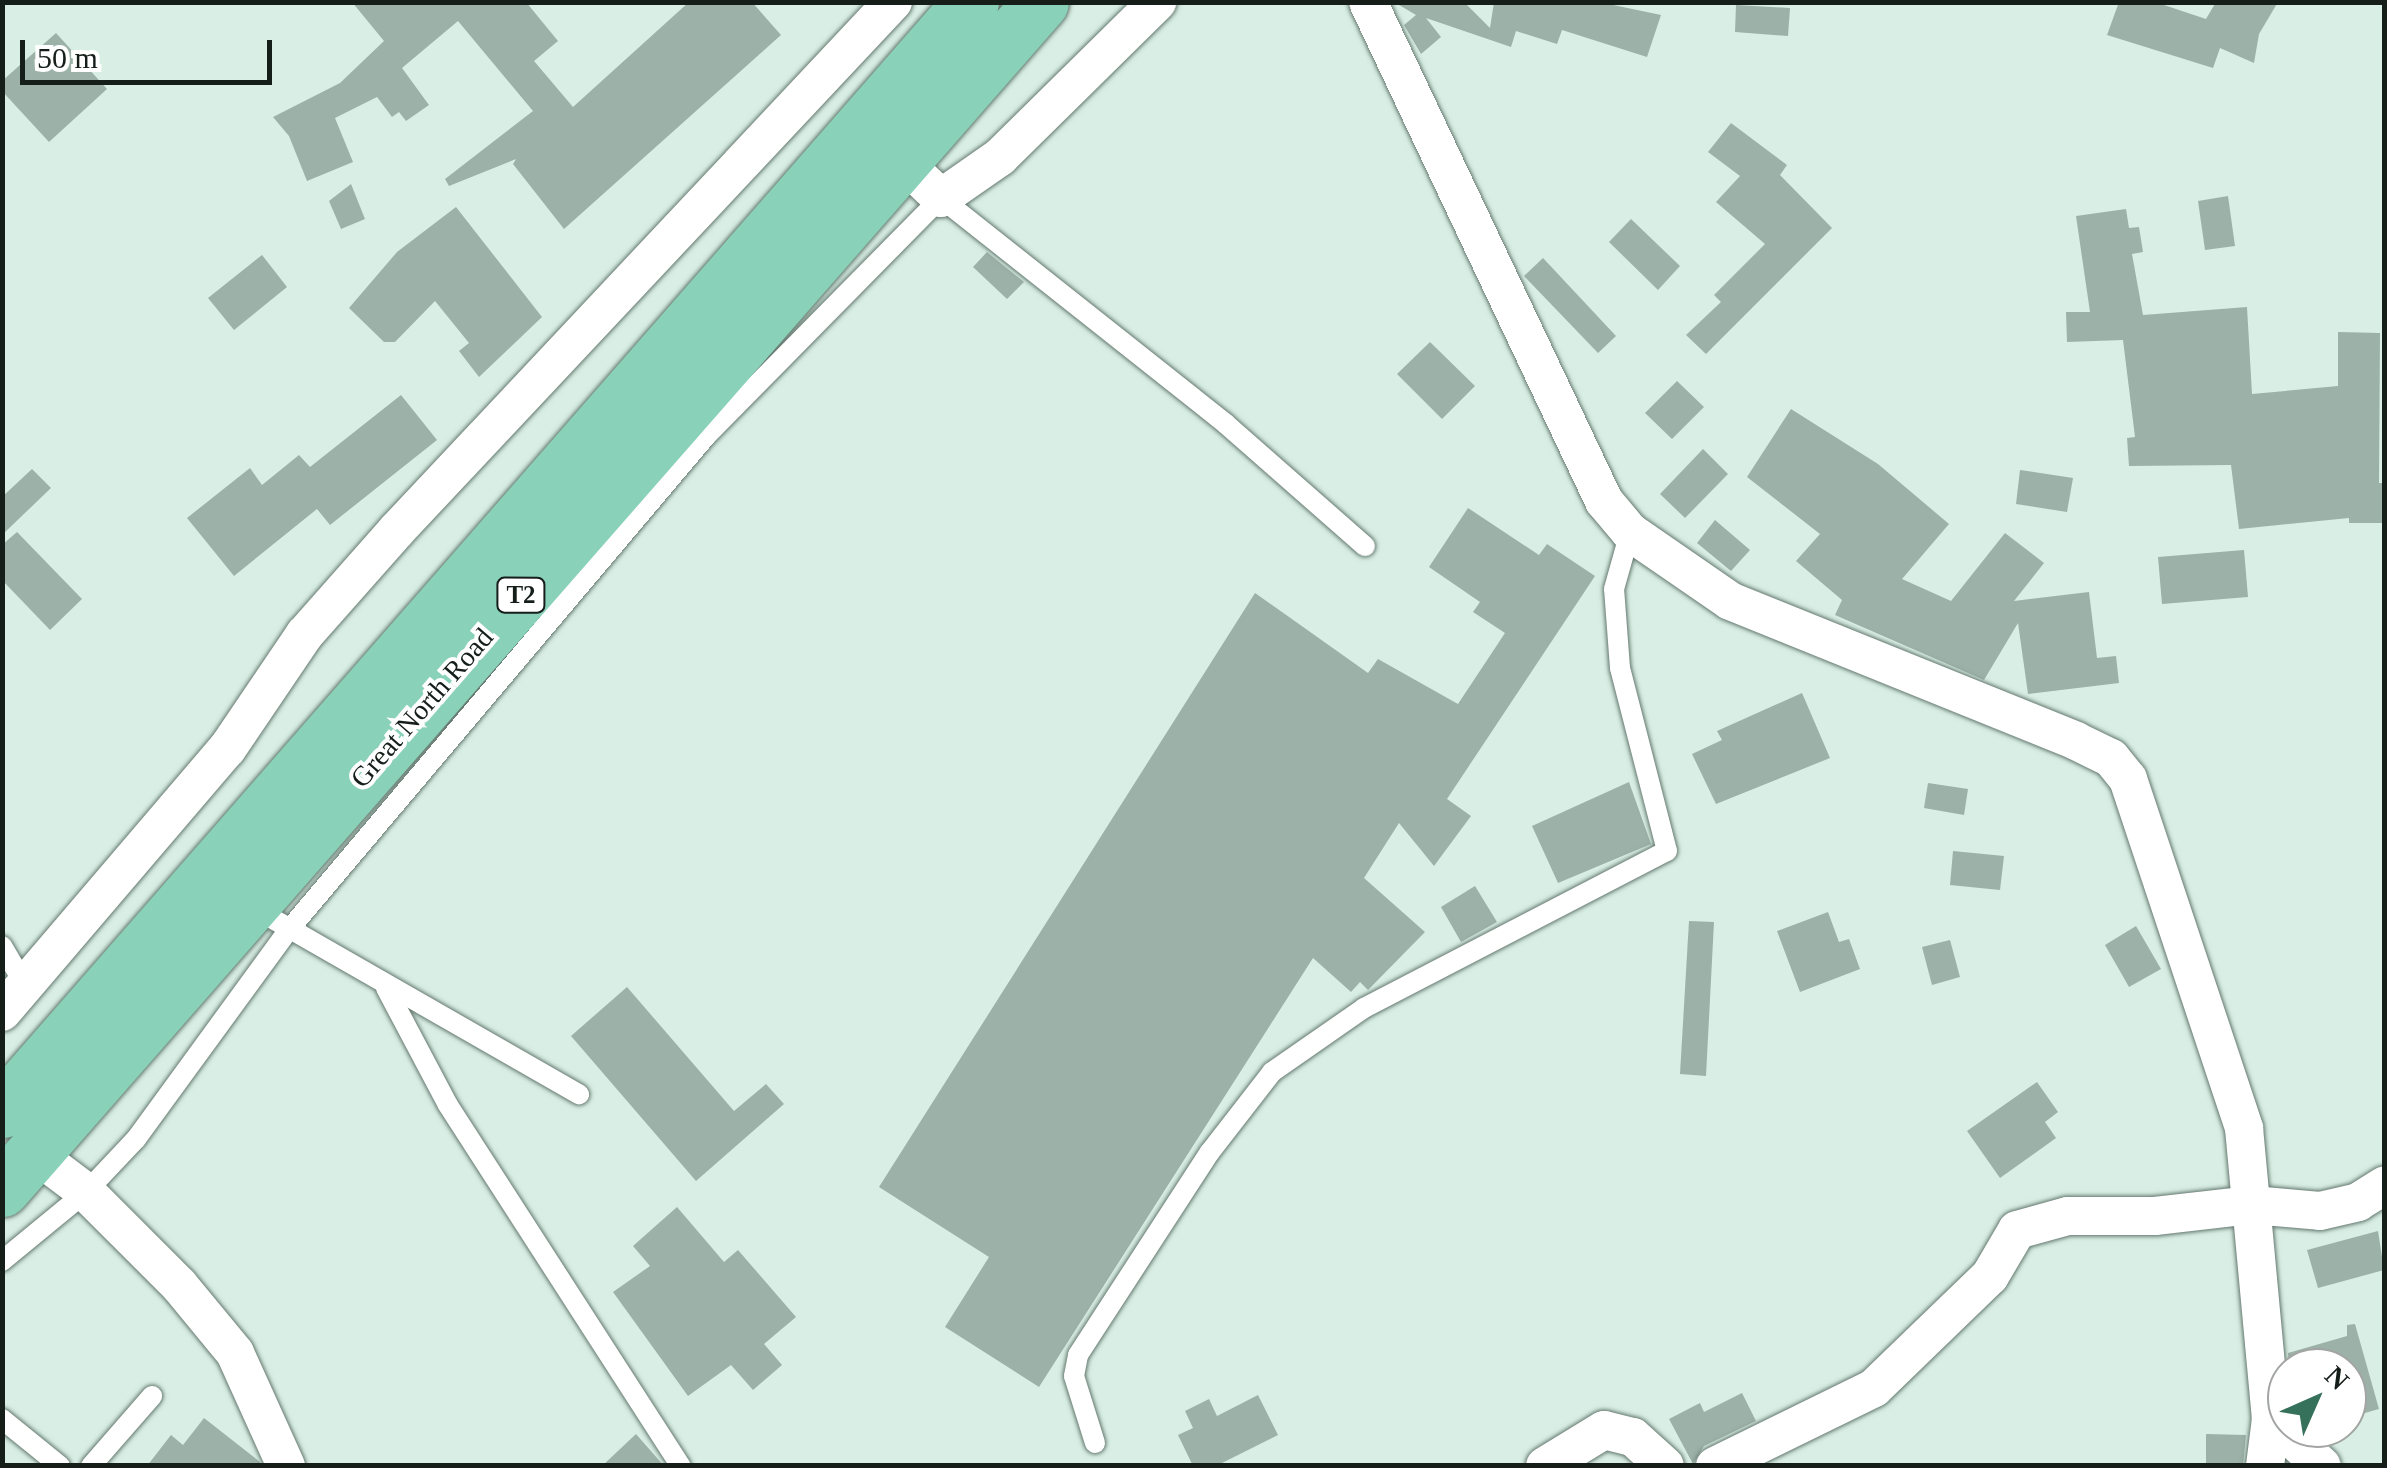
<!DOCTYPE html>
<style>
body{margin:0}
#map{position:relative;width:2387px;height:1468px;overflow:hidden;background:#d9efe5;font-family:Georgia,serif}
div>[style]{position:absolute}
[style*='--x']{left:calc(var(--x)*1px);top:calc(var(--y)*1px);width:calc(var(--w)*1px);rotate:calc(var(--a)*1deg)}
.building>*{inset:0;background:#9cb1a8}
.roads{filter:drop-shadow(0 0 2px #64786f) drop-shadow(0 0 2px #64786f)}
.service>*{height:20px;margin:-10px;padding:0 10px;transform-origin:10px;border-radius:10px;background:#fff}
.minor>*{height:38px;margin:-19px;padding:0 19px;transform-origin:19px;border-radius:19px;background:#fff}
.primary>*{height:55px;margin:-27.5px;padding:0 27.5px;transform-origin:27.5px;border-radius:27.5px;background:#8ad1b9}
span{translate:-50% -50%;white-space:nowrap;text-align:center;line-height:1.15;-webkit-text-stroke:8px #fff;paint-order:stroke}
.shield-label span{padding:2px 8px;background:#fff;border:2px solid;border-radius:8px;-webkit-text-stroke-width:0}
.shield-label{font-size:25px;color:#161e1a;font-weight:700}
.street-label{font-size:28px;color:#161e1a}
.frame{position:absolute;inset:0;border:5px solid #161e1a;pointer-events:none}
.north{position:absolute;left:2267px;top:1348px;width:100px;height:100px;box-sizing:border-box;background:#fff;border:2px solid #a2a5a3;border-radius:50%;rotate:45deg;font-size:28px;font-weight:700;line-height:40px;text-align:center;color:#161e1a}
.north::after{content:'';display:block;margin:auto;width:35px;height:45px;background:#36715b;clip-path:polygon(50% 0,100% 100%,50% 72%,0 100%)}
.scale{position:absolute;left:20px;top:40px;width:252px;height:45px;box-sizing:border-box;border:5px solid #161e1a;border-top:0;padding-left:12px;font-size:30px;line-height:35px;white-space:nowrap;color:#161e1a;-webkit-text-stroke:8px #fff;paint-order:stroke}
</style>
<div id="map">
<div class="building">
<i style="clip-path:polygon(352px 2px,526px 2px,558px 41px,534px 61px,573px 107px,689px 2px,752px 2px,781px 35px,564px 229px,513px 164px,516px 159px,449px 186px,445px 179px,533px 111px,458px 21px,402px 68px,429px 105px,406px 121px,399px 112px,392px 117px,377px 97px,335px 118px,353px 162px,307px 181px,289px 136px,273px 117px,340px 83px,384px 41px)"></i>
<i style="clip-path:polygon(1394px 2px,1464px 2px,1490px 28px,1494px 2px,1599px 2px,1661px 15px,1647px 57px,1562px 30px,1557px 44px,1516px 31px,1511px 47px,1426px 18px,1441px 37px,1421px 54px,1404px 25px,1416px 15px)"></i>
<i style="clip-path:polygon(2119px 2px,2155px 2px,2206px 19px,2216px 2px,2278px 2px,2259px 34px,2254px 63px,2220px 48px,2213px 68px,2107px 35px)"></i>
<i style="clip-path:polygon(1736px 5px,1790px 8px,1788px 36px,1735px 32px)"></i>
<i style="clip-path:polygon(56px 33px,107px 89px,49px 142px,2px 91px,2px 81px)"></i>
<i style="clip-path:polygon(1731px 123px,1787px 165px,1780px 175px,1832px 228px,1706px 354px,1686px 335px,1721px 302px,1714px 295px,1765px 244px,1716px 202px,1740px 176px,1708px 152px)"></i>
<i style="clip-path:polygon(351px 184px,365px 219px,341px 229px,329px 201px)"></i>
<i style="clip-path:polygon(2228px 196px,2235px 246px,2205px 250px,2198px 201px)"></i>
<i style="clip-path:polygon(456px 207px,542px 317px,479px 377px,459px 351px,469px 343px,435px 301px,395px 342px,384px 342px,349px 308px,397px 252px)"></i>
<i style="clip-path:polygon(2126px 209px,2129px 228px,2139px 227px,2143px 252px,2132px 254px,2143px 315px,2247px 307px,2252px 394px,2338px 386px,2338px 332px,2380px 333px,2379px 483px,2384px 483px,2384px 523px,2349px 523px,2349px 518px,2239px 529px,2231px 465px,2129px 466px,2127px 438px,2135px 437px,2123px 340px,2067px 342px,2066px 312px,2090px 312px,2076px 216px)"></i>
<i style="clip-path:polygon(1631px 219px,1680px 266px,1658px 290px,1609px 242px)"></i>
<i style="clip-path:polygon(987px 252px,1024px 282px,1007px 299px,973px 267px)"></i>
<i style="clip-path:polygon(262px 255px,287px 287px,234px 330px,208px 298px)"></i>
<i style="clip-path:polygon(1543px 258px,1616px 336px,1598px 353px,1524px 276px)"></i>
<i style="clip-path:polygon(1430px 342px,1475px 386px,1442px 419px,1397px 374px)"></i>
<i style="clip-path:polygon(1677px 381px,1704px 407px,1672px 439px,1645px 413px)"></i>
<i style="clip-path:polygon(401px 395px,437px 440px,330px 525px,317px 509px,234px 576px,187px 518px,250px 468px,262px 485px,299px 455px,310px 467px)"></i>
<i style="clip-path:polygon(1791px 409px,1878px 464px,1949px 524px,1902px 579px,1951px 601px,2005px 533px,2044px 563px,2014px 601px,2089px 592px,2097px 658px,2116px 656px,2119px 683px,2028px 694px,2018px 623px,1984px 680px,1835px 615px,1842px 600px,1796px 561px,1820px 534px,1747px 477px)"></i>
<i style="clip-path:polygon(1703px 449px,1728px 474px,1685px 518px,1660px 494px)"></i>
<i style="clip-path:polygon(32px 469px,51px 488px,2px 535px,2px 497px)"></i>
<i style="clip-path:polygon(2020px 470px,2073px 478px,2067px 512px,2016px 504px)"></i>
<i style="clip-path:polygon(1468px 508px,1539px 555px,1547px 544px,1595px 576px,1447px 799px,1471px 816px,1434px 866px,1399px 823px,1364px 878px,1425px 932px,1368px 990px,1360px 982px,1351px 992px,1313px 958px,1039px 1387px,945px 1327px,989px 1257px,879px 1187px,1255px 593px,1368px 673px,1378px 659px,1458px 704px,1505px 633px,1473px 612px,1480px 602px,1429px 567px)"></i>
<i style="clip-path:polygon(1715px 520px,1750px 550px,1731px 571px,1697px 543px)"></i>
<i style="clip-path:polygon(17px 532px,82px 599px,50px 630px,2px 580px,2px 545px)"></i>
<i style="clip-path:polygon(2244px 550px,2248px 597px,2162px 604px,2158px 557px)"></i>
<i style="clip-path:polygon(1802px 693px,1830px 758px,1716px 804px,1692px 754px,1722px 740px,1717px 731px)"></i>
<i style="clip-path:polygon(1629px 782px,1651px 844px,1558px 883px,1532px 826px)"></i>
<i style="clip-path:polygon(1928px 783px,1968px 789px,1964px 815px,1924px 808px)"></i>
<i style="clip-path:polygon(1953px 851px,2004px 856px,2000px 890px,1950px 885px)"></i>
<i style="clip-path:polygon(1475px 886px,1497px 922px,1461px 942px,1441px 907px)"></i>
<i style="clip-path:polygon(1828px 912px,1839px 942px,1849px 939px,1860px 969px,1800px 992px,1777px 931px)"></i>
<i style="clip-path:polygon(1689px 921px,1714px 922px,1706px 1076px,1680px 1074px)"></i>
<i style="clip-path:polygon(2136px 926px,2161px 969px,2129px 987px,2105px 945px)"></i>
<i style="clip-path:polygon(1950px 940px,1960px 977px,1932px 985px,1922px 947px)"></i>
<i style="clip-path:polygon(627px 987px,734px 1111px,766px 1084px,784px 1104px,696px 1181px,571px 1036px)"></i>
<i style="clip-path:polygon(2037px 1082px,2058px 1112px,2045px 1122px,2056px 1138px,2000px 1178px,1967px 1131px)"></i>
<i style="clip-path:polygon(677px 1207px,724px 1262px,738px 1250px,796px 1317px,764px 1344px,782px 1365px,753px 1390px,731px 1365px,688px 1396px,613px 1292px,650px 1266px,633px 1246px)"></i>
<i style="clip-path:polygon(2378px 1231px,2384px 1270px,2318px 1288px,2307px 1250px)"></i>
<i style="clip-path:polygon(2355px 1324px,2379px 1409px,2347px 1418px,2347px 1368px,2289px 1368px,2288px 1353px,2347px 1336px,2347px 1325px)"></i>
<i style="clip-path:polygon(1742px 1393px,1756px 1421px,1704px 1446px,1693px 1464px,1669px 1419px,1700px 1403px,1704px 1412px)"></i>
<i style="clip-path:polygon(1258px 1395px,1278px 1435px,1216px 1466px,1193px 1466px,1178px 1435px,1193px 1428px,1185px 1411px,1209px 1399px,1217px 1416px)"></i>
<i style="clip-path:polygon(204px 1418px,260px 1462px,261px 1466px,147px 1466px,171px 1435px,183px 1445px)"></i>
<i style="clip-path:polygon(636px 1434px,664px 1466px,602px 1466px)"></i>
<i style="clip-path:polygon(2206px 1434px,2246px 1435px,2243px 1466px,2206px 1466px)"></i>
</div>
<div class="roads">
<div class="service">
<i style="--x:252;--y:907;--w:377;--a:29.8"></i>
<i style="--x:2;--y:946;--w:45;--a:59.5"></i>
<i style="--x:386;--y:988;--w:132;--a:62.1"></i>
<i style="--x:448;--y:1105;--w:430;--a:57.2"></i>
<i style="--x:2;--y:1261;--w:109;--a:-39.4"></i>
<i style="--x:86;--y:1192;--w:73;--a:-46.7"></i>
<i style="--x:136;--y:1139;--w:256;--a:-53.9"></i>
<i style="--x:287;--y:932;--w:649;--a:-49.81"></i>
<i style="--x:706;--y:436;--w:334;--a:-45.4"></i>
<i style="--x:941;--y:198;--w:364;--a:38.4"></i>
<i style="--x:1226;--y:424;--w:185;--a:41.3"></i>
<i style="--x:2;--y:1419;--w:75;--a:39"></i>
<i style="--x:1095;--y:1443;--w:70;--a:-107.4"></i>
<i style="--x:1074;--y:1376;--w:21;--a:-79"></i>
<i style="--x:1078;--y:1355;--w:242;--a:-57"></i>
<i style="--x:1210;--y:1152;--w:101;--a:-52.2"></i>
<i style="--x:1272;--y:1072;--w:112;--a:-34.8"></i>
<i style="--x:1364;--y:1008;--w:341;--a:-27.4"></i>
<i style="--x:1667;--y:851;--w:189;--a:-104.4"></i>
<i style="--x:1620;--y:668;--w:79;--a:-94.3"></i>
<i style="--x:1614;--y:589;--w:59;--a:-74.3"></i>
<i style="--x:91;--y:1466;--w:93;--a:-48.9"></i>
</div>
<div class="minor">
<i style="--x:1368;--y:2;--w:552;--a:64.69"></i>
<i style="--x:1604;--y:501;--w:40;--a:50"></i>
<i style="--x:1630;--y:532;--w:121;--a:34.6"></i>
<i style="--x:1730;--y:601;--w:373;--a:22"></i>
<i style="--x:2076;--y:741;--w:39;--a:26"></i>
<i style="--x:2111;--y:758;--w:27;--a:51"></i>
<i style="--x:2128;--y:779;--w:368;--a:71.6"></i>
<i style="--x:2244;--y:1128;--w:292;--a:84.7"></i>
<i style="--x:2271;--y:1419;--w:47;--a:97.3"></i>
<i style="--x:901;--y:160;--w:55;--a:43.5"></i>
<i style="--x:941;--y:198;--w:72;--a:-34.8"></i>
<i style="--x:1000;--y:157;--w:221;--a:-44.6"></i>
<i style="--x:2;--y:1012;--w:346;--a:-49.5"></i>
<i style="--x:227;--y:749;--w:139;--a:-55.9"></i>
<i style="--x:305;--y:634;--w:137;--a:-48.5"></i>
<i style="--x:396;--y:531;--w:726;--a:-46.79"></i>
<i style="--x:34;--y:1153;--w:65;--a:36.9"></i>
<i style="--x:86;--y:1192;--w:132;--a:45"></i>
<i style="--x:179;--y:1285;--w:88;--a:50.5"></i>
<i style="--x:235;--y:1353;--w:124;--a:65.7"></i>
<i style="--x:2271;--y:1419;--w:69;--a:42.7"></i>
<i style="--x:1545;--y:1466;--w:69;--a:-31.4"></i>
<i style="--x:1604;--y:1430;--w:30;--a:14"></i>
<i style="--x:1633;--y:1437;--w:43;--a:42.2"></i>
<i style="--x:1715;--y:1466;--w:177;--a:-26.1"></i>
<i style="--x:1874;--y:1388;--w:161;--a:-44"></i>
<i style="--x:1990;--y:1276;--w:53;--a:-59.6"></i>
<i style="--x:2017;--y:1230;--w:53;--a:-15.4"></i>
<i style="--x:2068;--y:1216;--w:87;--a:0"></i>
<i style="--x:2155;--y:1216;--w:98;--a:-6.5"></i>
<i style="--x:2252;--y:1205;--w:68;--a:5"></i>
<i style="--x:2320;--y:1211;--w:39;--a:-13"></i>
<i style="--x:2358;--y:1202;--w:31;--a:-32"></i>
</div>
<div class="primary">
<i style="--x:2;--y:1110;--w:1472;--a:-48.83"></i>
<i style="--x:2;--y:1189;--w:1577;--a:-48.8"></i>
</div>
</div>
<div class="shield-label">
<span style="left:521px;top:595px">T2</span>
</div>
<div class="street-label">
<span style="left:422px;top:708px;rotate:-49deg">Great North Road</span>
</div>
<div class="frame"></div>
<div class="north">N</div>
<div class="scale">50 m</div>
</div>
